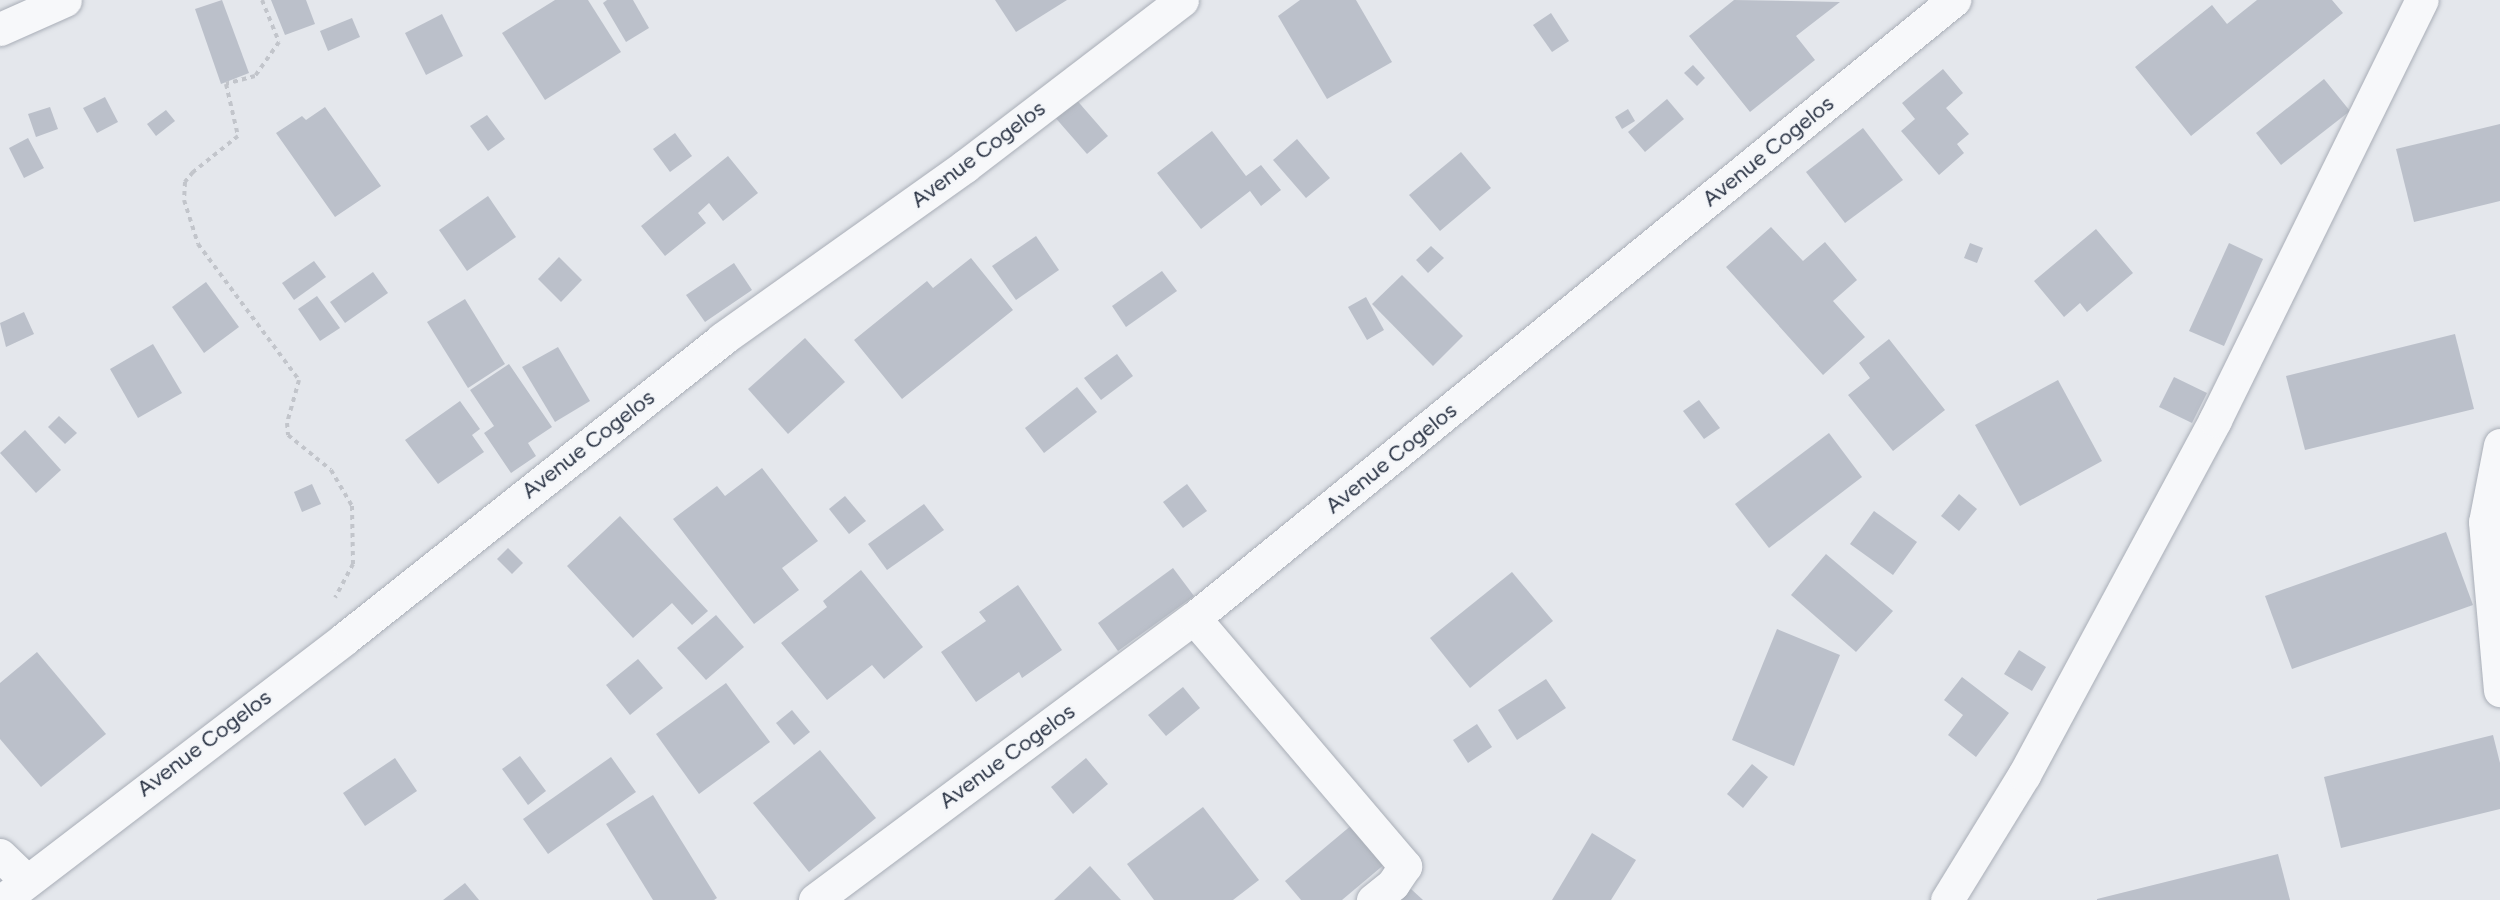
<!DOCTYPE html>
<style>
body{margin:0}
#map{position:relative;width:2500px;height:900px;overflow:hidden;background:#e4e7ec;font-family:Figtree,sans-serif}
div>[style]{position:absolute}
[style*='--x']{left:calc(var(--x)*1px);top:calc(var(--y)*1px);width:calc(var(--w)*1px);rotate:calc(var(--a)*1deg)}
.building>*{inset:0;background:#bbc0ca}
.path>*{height:4px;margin-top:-2px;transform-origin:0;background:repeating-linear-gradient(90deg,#c2c5cb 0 4.5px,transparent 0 9px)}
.roads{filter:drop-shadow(0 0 2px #a9aeb7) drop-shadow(0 0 2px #a9aeb7)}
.minor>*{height:33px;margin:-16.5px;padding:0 16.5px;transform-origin:16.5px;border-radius:16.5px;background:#f7f8fa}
span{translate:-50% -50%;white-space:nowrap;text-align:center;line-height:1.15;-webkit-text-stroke:5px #f4f6f9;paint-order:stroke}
.street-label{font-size:22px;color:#2b3445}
</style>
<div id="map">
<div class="building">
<i style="clip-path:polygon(222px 0,249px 73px,221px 84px,195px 9px)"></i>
<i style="clip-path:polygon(271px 0,306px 0,315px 24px,285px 35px)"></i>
<i style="clip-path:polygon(555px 0,588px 0,621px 52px,545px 100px,502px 33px)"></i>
<i style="clip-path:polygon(607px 0,633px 0,649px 28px,626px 42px,603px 3px)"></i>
<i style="clip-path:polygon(995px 0,1067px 0,1016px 32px)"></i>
<i style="clip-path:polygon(1300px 0,1356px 0,1392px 62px,1327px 99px,1278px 16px)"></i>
<i style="clip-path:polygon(1734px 0,1840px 2px,1796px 36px,1815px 60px,1750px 112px,1689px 36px)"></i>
<i style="clip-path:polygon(2257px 0,2332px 0,2343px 13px,2191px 136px,2135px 67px,2212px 5px,2227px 24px)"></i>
<i style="clip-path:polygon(1551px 13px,1569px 41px,1552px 52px,1533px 25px)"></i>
<i style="clip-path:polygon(442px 14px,463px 56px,426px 75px,405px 33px)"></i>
<i style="clip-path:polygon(352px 18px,360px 37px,328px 51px,320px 31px)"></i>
<i style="clip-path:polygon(1693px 65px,1705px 78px,1697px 86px,1684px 73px)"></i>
<i style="clip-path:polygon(1943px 69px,1963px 93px,1946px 108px,1969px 134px,1957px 144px,1964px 153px,1939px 175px,1901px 131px,1915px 119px,1902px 103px)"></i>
<i style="clip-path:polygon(2324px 79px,2350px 111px,2281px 165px,2256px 133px)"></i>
<i style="clip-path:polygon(105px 97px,118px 122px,97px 133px,83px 108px)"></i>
<i style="clip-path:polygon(1074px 97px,1108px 136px,1087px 154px,1053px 115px)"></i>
<i style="clip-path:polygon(1667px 99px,1684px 119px,1645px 152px,1628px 132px)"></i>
<i style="clip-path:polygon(50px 107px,58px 129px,36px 137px,28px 114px)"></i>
<i style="clip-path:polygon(325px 107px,381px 186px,335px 217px,276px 133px,302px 116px,306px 120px)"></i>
<i style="clip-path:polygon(1628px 109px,1635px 121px,1622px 129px,1615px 117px)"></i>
<i style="clip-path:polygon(166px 110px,175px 121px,156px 136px,147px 124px)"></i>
<i style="clip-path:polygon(487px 115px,505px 139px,488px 151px,470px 126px)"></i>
<i style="clip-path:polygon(2500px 124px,2500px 201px,2414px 222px,2396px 149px)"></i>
<i style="clip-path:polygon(1863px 128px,1903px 180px,1845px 223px,1806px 172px)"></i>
<i style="clip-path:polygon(1212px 131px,1246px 176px,1261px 165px,1281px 190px,1261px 206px,1250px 191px,1201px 229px,1157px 173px)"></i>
<i style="clip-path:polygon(675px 133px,692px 156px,670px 172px,653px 149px)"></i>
<i style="clip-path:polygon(28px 138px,44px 168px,24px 178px,9px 148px)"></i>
<i style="clip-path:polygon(1297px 139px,1330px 178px,1306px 198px,1273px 160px)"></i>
<i style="clip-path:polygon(1461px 152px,1491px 188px,1440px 231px,1409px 195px)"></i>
<i style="clip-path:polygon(728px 156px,758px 193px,723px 221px,709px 203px,698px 213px,706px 223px,665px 256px,641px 226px)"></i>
<i style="clip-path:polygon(488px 196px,516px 237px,467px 271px,439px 230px)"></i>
<i style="clip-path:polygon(1771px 227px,1803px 261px,1825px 242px,1857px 280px,1833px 301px,1865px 337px,1823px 375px,1726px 267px)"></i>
<i style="clip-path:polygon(2096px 229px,2133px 273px,2087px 312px,2080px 303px,2064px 317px,2034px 281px)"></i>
<i style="clip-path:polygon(1036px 236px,1059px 270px,1016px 300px,992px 266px)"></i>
<i style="clip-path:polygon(1970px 243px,1983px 248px,1977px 263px,1964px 258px)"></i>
<i style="clip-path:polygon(2229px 243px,2263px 259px,2224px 346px,2189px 331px)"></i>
<i style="clip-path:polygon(1431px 246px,1444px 258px,1428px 273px,1416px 260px)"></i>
<i style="clip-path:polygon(559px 257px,582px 280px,561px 302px,538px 279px)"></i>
<i style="clip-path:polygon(971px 258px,1013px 310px,902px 399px,854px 340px,927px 281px,933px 288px)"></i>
<i style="clip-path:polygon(314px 261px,326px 277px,294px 300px,282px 283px)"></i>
<i style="clip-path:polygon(734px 263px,752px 290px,705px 322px,686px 295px)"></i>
<i style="clip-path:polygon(1162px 271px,1177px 291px,1126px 327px,1112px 306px)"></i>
<i style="clip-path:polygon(373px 272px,388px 293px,345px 323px,330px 302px)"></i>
<i style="clip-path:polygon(1402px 275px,1463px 336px,1433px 366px,1372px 304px)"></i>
<i style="clip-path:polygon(206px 282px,239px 327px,204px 353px,172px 307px)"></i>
<i style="clip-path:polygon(317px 296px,340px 328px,320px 341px,298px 309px)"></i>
<i style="clip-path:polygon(1366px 297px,1384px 330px,1367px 340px,1348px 307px)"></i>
<i style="clip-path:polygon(465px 299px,505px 364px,468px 388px,427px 322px)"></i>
<i style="clip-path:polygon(24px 312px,34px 334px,6px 347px,0 323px)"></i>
<i style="clip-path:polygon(2455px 334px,2474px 409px,2305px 450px,2286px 376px)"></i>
<i style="clip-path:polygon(805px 338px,845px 382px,788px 434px,748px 389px)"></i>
<i style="clip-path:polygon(1889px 339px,1945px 410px,1893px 451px,1848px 395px,1870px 378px,1859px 363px)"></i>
<i style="clip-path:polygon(153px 344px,182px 393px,138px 418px,110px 369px)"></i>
<i style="clip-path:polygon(558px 347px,590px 401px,555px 422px,522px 367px)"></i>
<i style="clip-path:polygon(1117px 354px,1133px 376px,1101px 400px,1084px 378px)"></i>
<i style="clip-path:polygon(509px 364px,552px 427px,528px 443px,536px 456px,511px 473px,484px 433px,494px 426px,470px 390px)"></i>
<i style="clip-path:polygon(2174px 377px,2207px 393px,2192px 423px,2159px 407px)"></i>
<i style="clip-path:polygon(2058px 380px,2102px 461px,2020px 506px,1975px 425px)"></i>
<i style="clip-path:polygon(1077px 387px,1097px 412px,1044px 453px,1025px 428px)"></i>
<i style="clip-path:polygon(1699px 400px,1720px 428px,1704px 439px,1683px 411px)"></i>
<i style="clip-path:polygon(460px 401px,480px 429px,472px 435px,484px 452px,438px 484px,405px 440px)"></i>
<i style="clip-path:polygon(59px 416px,77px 433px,65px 444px,48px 427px)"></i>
<i style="clip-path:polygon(25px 430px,61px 470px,36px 493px,0 453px)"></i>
<i style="clip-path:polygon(1829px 433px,1862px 477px,1769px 548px,1735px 504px)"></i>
<i style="clip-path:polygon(762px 468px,818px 541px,782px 568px,799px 590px,754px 624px,673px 519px,717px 486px,725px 496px)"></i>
<i style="clip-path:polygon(312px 484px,321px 504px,302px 512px,294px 492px)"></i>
<i style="clip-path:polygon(1187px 484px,1207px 511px,1183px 528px,1163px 502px)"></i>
<i style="clip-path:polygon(1959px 494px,1977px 509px,1959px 531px,1941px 516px)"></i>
<i style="clip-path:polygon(845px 496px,866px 521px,849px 534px,829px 509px)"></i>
<i style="clip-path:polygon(924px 504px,944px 530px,887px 570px,868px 544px)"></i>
<i style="clip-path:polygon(1874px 511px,1917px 542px,1893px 575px,1850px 544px)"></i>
<i style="clip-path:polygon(620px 516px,708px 611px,692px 625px,672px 603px,633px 638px,567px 566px)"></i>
<i style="clip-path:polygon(2446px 532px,2473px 605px,2292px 669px,2265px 596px)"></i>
<i style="clip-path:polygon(508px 548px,523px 563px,512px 574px,497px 559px)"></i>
<i style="clip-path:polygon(1826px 554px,1893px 611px,1856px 652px,1791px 595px)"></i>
<i style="clip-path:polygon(1173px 568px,1194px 596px,1118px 651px,1098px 623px)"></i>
<i style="clip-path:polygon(861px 570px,923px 647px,884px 679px,872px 665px,827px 700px,781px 643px,827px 607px,823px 601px)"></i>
<i style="clip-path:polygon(1512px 572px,1553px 621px,1470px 688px,1430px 638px)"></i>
<i style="clip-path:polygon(1018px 585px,1062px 650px,1022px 678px,1019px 672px,976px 702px,941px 652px,986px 621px,979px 612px)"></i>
<i style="clip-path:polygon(716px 615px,744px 647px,706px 680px,677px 648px)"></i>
<i style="clip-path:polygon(1777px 629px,1840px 655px,1794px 766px,1732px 740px)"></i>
<i style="clip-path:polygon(2019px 650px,2046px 667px,2032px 691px,2004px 674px)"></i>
<i style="clip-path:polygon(37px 652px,106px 734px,41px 787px,0 739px,0 683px)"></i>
<i style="clip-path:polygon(638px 659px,663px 688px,630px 715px,606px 685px)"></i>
<i style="clip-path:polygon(1962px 677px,2009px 713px,1976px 757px,1948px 735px,1963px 715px,1944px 700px)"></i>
<i style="clip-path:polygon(1546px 679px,1566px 708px,1517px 740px,1498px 710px)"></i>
<i style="clip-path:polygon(726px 683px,770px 742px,699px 794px,656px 734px)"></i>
<i style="clip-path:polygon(1183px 687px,1200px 708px,1166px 736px,1148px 715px)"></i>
<i style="clip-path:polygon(792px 710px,810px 732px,794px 745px,776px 723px)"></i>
<i style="clip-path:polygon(1477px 724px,1492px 747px,1468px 763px,1453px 740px)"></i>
<i style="clip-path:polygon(2493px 735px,2500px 763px,2500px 809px,2341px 848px,2324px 777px)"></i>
<i style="clip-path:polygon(820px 750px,876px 818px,809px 872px,753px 803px)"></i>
<i style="clip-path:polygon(520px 756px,546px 791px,528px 805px,502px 769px)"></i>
<i style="clip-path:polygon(611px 757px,636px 792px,548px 854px,523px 819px)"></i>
<i style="clip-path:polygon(395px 758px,417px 791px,365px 826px,343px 793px)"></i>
<i style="clip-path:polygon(1086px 758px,1108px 784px,1073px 814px,1051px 787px)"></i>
<i style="clip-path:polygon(1752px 764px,1768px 777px,1743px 808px,1727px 794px)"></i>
<i style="clip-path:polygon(653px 795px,717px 898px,714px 900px,653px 900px,606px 824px)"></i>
<i style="clip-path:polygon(1203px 807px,1259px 880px,1233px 900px,1154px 900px,1127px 864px)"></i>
<i style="clip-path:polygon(1353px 824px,1386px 863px,1342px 900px,1301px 900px,1285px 881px)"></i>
<i style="clip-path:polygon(1592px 833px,1636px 860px,1611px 900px,1552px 900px)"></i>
<i style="clip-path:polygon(2278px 854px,2290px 900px,2097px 900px,2097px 899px)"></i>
<i style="clip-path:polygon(1090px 866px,1121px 900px,1054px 900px)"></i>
<i style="clip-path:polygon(465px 883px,479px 900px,443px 900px)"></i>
<i style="clip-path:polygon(1411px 889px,1423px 900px,1401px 900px)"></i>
</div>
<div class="path">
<i style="--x:262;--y:0;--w:45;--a:68"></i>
<i style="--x:279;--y:42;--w:42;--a:125.2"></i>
<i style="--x:255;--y:76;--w:30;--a:165"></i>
<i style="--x:226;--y:84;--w:53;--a:77"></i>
<i style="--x:238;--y:136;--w:58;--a:141.3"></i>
<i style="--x:193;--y:172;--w:13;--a:129"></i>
<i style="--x:185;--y:182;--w:18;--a:93"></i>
<i style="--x:184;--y:200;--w:46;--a:72.3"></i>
<i style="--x:198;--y:244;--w:169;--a:53.4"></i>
<i style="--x:299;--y:380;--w:45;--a:105.6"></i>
<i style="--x:287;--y:423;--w:12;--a:85"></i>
<i style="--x:288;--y:435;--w:55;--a:39.1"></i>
<i style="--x:331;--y:470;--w:42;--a:59.7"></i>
<i style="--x:352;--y:506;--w:58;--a:89"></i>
<i style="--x:353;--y:564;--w:38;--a:118"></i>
</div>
<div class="roads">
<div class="minor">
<i style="--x:0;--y:29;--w:71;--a:-24"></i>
<i style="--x:2500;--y:445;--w:78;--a:101"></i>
<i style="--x:2485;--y:522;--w:169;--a:84.9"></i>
<i style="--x:1194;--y:618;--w:326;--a:49.6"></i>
<i style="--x:1405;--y:866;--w:22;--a:124"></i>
<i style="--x:1393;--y:884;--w:26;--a:141"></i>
<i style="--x:0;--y:855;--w:35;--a:44"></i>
<i style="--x:3;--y:900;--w:429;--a:-37.4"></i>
<i style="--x:344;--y:639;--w:483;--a:-38.4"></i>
<i style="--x:722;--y:339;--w:298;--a:-35.4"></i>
<i style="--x:965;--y:166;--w:273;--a:-37.4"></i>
<i style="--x:815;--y:900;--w:472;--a:-36.7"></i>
<i style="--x:1194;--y:618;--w:980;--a:-39.12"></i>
<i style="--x:1947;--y:900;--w:147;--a:-58.4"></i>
<i style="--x:2024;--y:775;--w:403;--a:-61.7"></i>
<i style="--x:2215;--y:420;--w:468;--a:-63.8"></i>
</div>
</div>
<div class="street-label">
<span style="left:1768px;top:151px;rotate:-39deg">Avenue Cogelos</span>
<span style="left:978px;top:154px;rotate:-37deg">Avenue Cogelos</span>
<span style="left:588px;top:444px;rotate:-38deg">Avenue Cogelos</span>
<span style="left:1391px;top:458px;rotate:-39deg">Avenue Cogelos</span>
<span style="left:204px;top:743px;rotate:-37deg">Avenue Cogelos</span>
<span style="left:1007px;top:756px;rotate:-36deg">Avenue Cogelos</span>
</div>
</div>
